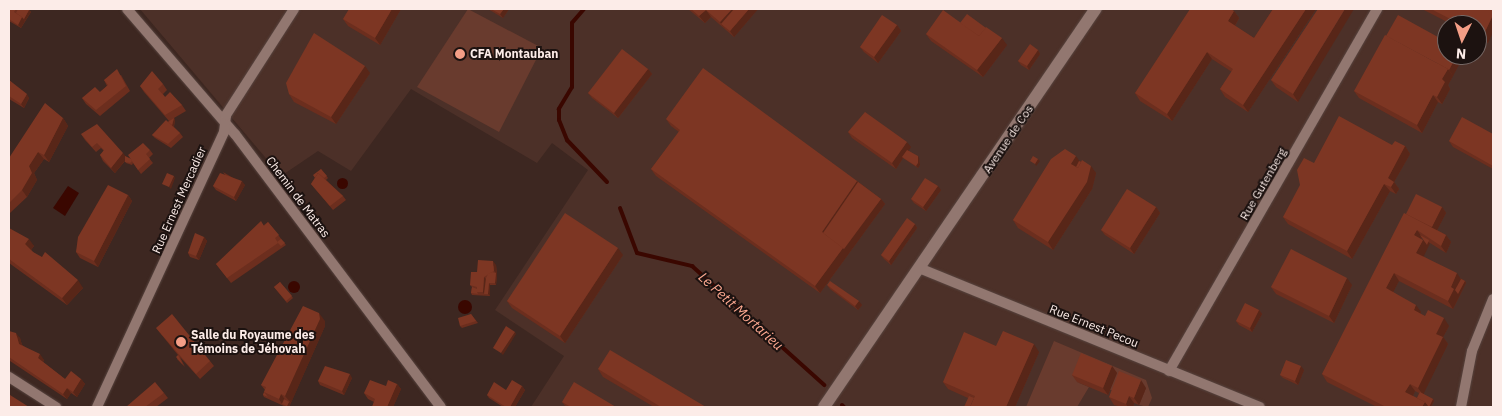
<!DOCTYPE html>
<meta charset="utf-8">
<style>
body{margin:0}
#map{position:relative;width:1502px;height:416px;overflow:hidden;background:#3d2721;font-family:"IBM Plex Sans",sans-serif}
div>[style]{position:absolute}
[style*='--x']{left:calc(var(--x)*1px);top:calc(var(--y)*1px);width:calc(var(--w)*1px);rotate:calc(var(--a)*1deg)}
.built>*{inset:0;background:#4c3028}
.green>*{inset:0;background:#693b2e}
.water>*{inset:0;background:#3a0700}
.round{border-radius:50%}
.stream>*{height:4px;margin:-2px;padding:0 2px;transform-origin:2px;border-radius:2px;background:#3a0700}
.roads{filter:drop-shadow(0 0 1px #57443f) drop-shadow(0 0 1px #57443f)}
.minor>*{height:10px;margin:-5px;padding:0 5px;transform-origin:5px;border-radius:5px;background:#927770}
.tertiary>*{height:12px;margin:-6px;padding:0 6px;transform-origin:6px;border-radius:6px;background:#927770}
.wall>*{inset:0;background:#6c2e1e}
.shaded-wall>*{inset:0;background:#582618}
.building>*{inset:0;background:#7d3623}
.dots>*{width:14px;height:14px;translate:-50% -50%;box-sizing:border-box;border:2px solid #1c1210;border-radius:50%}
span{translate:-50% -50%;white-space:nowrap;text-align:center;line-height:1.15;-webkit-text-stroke:4px #1c1210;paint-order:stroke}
.poi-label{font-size:12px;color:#fcece8;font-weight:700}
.left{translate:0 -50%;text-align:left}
.street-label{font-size:12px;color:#fcece8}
.water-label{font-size:14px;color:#fea991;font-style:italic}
.frame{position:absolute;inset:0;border:10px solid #fcece8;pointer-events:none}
.north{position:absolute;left:1437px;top:15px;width:50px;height:50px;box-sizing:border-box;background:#1c1210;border:1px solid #766966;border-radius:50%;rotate:184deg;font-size:14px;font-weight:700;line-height:20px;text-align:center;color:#fcece8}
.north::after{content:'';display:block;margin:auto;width:18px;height:22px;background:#f49e86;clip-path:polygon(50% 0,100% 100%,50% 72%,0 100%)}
</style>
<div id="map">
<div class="built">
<i style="clip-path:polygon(evenodd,140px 9px,1493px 9px,1493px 407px,531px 407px,564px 356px,495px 310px,588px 170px,552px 143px,537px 163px,411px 89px,351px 171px,318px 151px,281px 176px,140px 9px,1447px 25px,1477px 25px,1477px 55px,1447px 55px,1447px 25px)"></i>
</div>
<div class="green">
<i style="clip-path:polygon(468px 9px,542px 48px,499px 132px,417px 87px)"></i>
<i style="clip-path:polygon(1054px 341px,1146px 380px,1152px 398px,1148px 407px,1139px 405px,1146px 388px,1119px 392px,1077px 382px,1089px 387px,1077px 407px,1026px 407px)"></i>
</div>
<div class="water">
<i class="round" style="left:336.5px;top:177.5px;width:11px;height:11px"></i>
<i style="clip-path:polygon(68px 186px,79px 193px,65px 216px,53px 208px)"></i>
<i class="round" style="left:288px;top:281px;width:12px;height:12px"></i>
<i class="round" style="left:458px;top:300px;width:14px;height:14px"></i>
</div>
<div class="stream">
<i style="--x:584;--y:9;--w:18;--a:131"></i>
<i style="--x:572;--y:23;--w:64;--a:90"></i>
<i style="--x:572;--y:87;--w:26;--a:121"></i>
<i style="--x:559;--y:109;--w:11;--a:90"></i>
<i style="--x:559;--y:120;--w:22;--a:68"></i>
<i style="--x:567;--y:140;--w:58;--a:46.4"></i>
<i style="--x:620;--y:208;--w:48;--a:69.3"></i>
<i style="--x:637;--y:253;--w:57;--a:13.3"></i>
<i style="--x:692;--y:266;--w:178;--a:42"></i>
<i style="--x:842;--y:405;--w:3;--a:45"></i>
</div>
<div class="roads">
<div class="minor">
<i style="--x:127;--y:9;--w:165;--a:49.2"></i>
<i style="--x:235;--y:134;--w:342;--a:53"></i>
<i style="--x:919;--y:268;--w:368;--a:22.2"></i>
<i style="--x:1169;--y:371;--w:418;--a:-60.1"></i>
<i style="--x:9;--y:377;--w:56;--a:32.6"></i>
<i style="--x:97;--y:407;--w:303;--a:-65.2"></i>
<i style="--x:224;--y:132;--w:17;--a:-83"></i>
<i style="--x:226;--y:115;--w:126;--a:-57.3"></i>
<i style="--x:1461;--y:407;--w:57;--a:-78.9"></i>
<i style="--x:1472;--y:351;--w:56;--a:-68"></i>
</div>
<div class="tertiary">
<i style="--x:824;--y:407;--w:482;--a:-55.7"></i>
</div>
</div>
<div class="wall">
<i style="clip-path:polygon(9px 9px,29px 10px,31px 12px,21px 28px,9px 21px)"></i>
<i style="clip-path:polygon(401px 9px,380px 45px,348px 26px,343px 19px)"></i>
<i style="clip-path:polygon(488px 9px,509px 9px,503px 18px)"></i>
<i style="clip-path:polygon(688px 9px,758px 9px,734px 37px,711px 17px,705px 23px)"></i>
<i style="clip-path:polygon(1273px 9px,1316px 9px,1248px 112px,1225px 97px,1220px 89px,1232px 72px,1212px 59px,1172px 121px,1140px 101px,1135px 93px,1234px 11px,1239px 18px,1235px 26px,1254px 38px)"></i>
<i style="clip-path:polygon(1318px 9px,1298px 102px,1276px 87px,1271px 80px)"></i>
<i style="clip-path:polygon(1422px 9px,1493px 9px,1488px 43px,1477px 37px,1477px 25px,1453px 25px)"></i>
<i style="clip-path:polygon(960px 23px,1007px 45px,983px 77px,931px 41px,926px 34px)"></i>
<i style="clip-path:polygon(897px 25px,901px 31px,878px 63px,864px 52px,860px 47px)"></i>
<i style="clip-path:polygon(1038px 50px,1040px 54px,1029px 70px,1021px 65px,1018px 61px)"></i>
<i style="clip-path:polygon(1464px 55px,1448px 85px,1450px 89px,1442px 104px,1438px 102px,1422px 133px,1359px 98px,1354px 91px)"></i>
<i style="clip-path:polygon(648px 69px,652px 74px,618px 118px,592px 98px,588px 93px)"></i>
<i style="clip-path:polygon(370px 73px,336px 124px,294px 102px,289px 94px)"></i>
<i style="clip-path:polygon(121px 75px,130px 91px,100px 116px,86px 104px,82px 98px,100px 92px,107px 86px,104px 80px)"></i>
<i style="clip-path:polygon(9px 80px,29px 98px,24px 108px,9px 99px)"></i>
<i style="clip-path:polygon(163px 84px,167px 90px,163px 94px,165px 97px,182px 105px,186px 111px,174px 118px,175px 120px,174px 127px,180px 133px,183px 137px,171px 148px,155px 138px,152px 135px,169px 121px,144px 92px,140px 86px)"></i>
<i style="clip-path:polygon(63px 118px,68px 126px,49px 162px,44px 159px,34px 173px,37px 180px,27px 197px,10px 213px,9px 212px,9px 158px)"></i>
<i style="clip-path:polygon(666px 119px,857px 181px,881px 199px,885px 204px,820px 293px,656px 176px,651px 169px,679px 132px,671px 126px)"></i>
<i style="clip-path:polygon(848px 132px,911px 147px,908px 150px,919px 158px,920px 165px,918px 168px,903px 158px,896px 169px,852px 138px)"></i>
<i style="clip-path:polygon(81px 134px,131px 159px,150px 150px,153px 154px,149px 158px,153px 163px,141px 174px,133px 163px,132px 165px,126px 163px,125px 161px,115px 173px,103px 161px,100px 155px,104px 151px,101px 148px,96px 152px,85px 140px)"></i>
<i style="clip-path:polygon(1493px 134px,1493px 169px,1453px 147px,1449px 141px)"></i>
<i style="clip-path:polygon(1392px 145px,1405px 146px,1410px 154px,1394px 182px,1399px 189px,1396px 194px,1390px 191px,1352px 259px,1288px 224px,1283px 217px)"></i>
<i style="clip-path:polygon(1080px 161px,1096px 173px,1092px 189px,1053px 250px,1018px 228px,1013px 220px)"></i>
<i style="clip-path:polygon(321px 169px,328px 178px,326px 180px,343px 196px,346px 200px,333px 210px,311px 184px)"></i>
<i style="clip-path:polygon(223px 172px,245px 185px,236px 201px,216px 190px,213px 186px,225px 175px)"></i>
<i style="clip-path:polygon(941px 190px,926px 211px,914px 203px,911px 199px)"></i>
<i style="clip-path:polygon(128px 195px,132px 201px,98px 267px,80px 258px,76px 252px)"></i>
<i style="clip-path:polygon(1156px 207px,1160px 213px,1134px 254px,1105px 235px,1101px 230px)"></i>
<i style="clip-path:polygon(evenodd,1442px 207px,1446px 213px,1437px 230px,1446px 235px,1451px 242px,1446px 253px,1430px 243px,1423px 256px,1465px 281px,1466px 283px,1453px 309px,1399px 281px,1393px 292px,1421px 312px,1420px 314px,1449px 326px,1443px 337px,1448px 344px,1423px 394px,1433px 399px,1434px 401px,1431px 407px,1377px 407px,1327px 382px,1322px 374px,1406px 214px,1442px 207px,1422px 237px,1427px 245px,1421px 239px,1422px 237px,1442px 207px,1415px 391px,1419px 393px,1417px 398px,1413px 396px,1415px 391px)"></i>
<i style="clip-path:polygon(268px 222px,286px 245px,231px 283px,216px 264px,264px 225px)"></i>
<i style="clip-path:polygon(915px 224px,917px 228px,891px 265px,884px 259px,881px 255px)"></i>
<i style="clip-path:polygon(9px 228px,34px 246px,31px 250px,33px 252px,83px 288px,67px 305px,9px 263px)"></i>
<i style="clip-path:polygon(204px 237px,207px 241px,199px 260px,190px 257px,188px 253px)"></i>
<i style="clip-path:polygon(623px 255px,565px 343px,512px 308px,507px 301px)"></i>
<i style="clip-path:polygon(496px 265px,497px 275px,496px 285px,490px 285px,490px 296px,472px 295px,471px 293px,472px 287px,470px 285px,477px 272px)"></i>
<i style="clip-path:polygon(280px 282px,293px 298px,287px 303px,274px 287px)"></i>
<i style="clip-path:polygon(827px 285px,862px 305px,858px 310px,830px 289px)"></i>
<i style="clip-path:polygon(1352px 285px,1334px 323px,1276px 294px,1271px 287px)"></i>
<i style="clip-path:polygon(1259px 310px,1262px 314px,1252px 332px,1239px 325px,1236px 321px)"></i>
<i style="clip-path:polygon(471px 314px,478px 323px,462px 328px,460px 326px)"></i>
<i style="clip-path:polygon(325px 321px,325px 326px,289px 407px,286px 407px,264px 397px,263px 395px,265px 390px,261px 385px)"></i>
<i style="clip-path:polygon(156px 328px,210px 361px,214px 366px,200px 379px,180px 357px,185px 367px,177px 359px,178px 355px)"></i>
<i style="clip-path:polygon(9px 331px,20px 338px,22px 345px,44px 360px,43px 362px,65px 379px,81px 379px,85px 384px,77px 397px,71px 393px,67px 399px,10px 361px,9px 359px)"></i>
<i style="clip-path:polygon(996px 346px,1039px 352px,1015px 407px,968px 398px,948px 389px,943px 382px)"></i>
<i style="clip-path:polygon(1112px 366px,1117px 373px,1108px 395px,1077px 382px,1072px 375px)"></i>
<i style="clip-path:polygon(598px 369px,706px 407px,654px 407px,603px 377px)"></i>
<i style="clip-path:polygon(1304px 370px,1298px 385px,1283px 378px,1280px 375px)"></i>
<i style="clip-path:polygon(352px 378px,344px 395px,320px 385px,318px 381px)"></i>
<i style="clip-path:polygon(397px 384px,401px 389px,393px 407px,372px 407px,374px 402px,368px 399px,364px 393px,386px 386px)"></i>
<i style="clip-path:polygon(522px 386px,525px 390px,515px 407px,503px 407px,489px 398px,487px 395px)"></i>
<i style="clip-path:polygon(1146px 388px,1139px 405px,1134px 403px,1133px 407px,1121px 407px,1114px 405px,1109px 397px)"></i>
<i style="clip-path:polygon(164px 393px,168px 398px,156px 407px,126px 407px)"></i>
<i style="clip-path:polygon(562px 402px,616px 407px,566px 407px)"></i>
</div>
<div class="shaded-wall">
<i style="clip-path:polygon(392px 9px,401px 9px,380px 45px,375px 38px)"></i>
<i style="clip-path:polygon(504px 9px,509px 9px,503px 18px,500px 14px)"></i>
<i style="clip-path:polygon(732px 9px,743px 9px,721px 24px,725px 29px,720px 22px)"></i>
<i style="clip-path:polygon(749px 9px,758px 9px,734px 37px,730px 31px)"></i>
<i style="clip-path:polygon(1306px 9px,1316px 9px,1248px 112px,1243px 105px)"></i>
<i style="clip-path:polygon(1345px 9px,1354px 9px,1298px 102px,1293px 94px)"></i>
<i style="clip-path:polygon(29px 10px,31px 12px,25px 21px,24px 19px)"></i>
<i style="clip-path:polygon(706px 10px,711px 17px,705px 23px,699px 16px)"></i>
<i style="clip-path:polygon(1234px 11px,1239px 18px,1233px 29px,1228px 21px)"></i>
<i style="clip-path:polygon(1493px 15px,1493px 32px,1488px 43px,1483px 36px)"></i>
<i style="clip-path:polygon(22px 17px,25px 21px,21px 28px,18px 25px)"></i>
<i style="clip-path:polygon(897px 25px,901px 31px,878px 63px,874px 57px)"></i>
<i style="clip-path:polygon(1002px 38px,1007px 45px,983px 77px,977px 70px)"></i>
<i style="clip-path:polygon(1038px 50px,1040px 54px,1029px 70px,1027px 66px)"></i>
<i style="clip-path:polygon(1207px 52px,1212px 59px,1172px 121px,1167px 114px)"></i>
<i style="clip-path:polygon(1457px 55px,1464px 55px,1453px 76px,1449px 70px)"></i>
<i style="clip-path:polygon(365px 66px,370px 73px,336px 124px,331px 117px)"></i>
<i style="clip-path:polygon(648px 69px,652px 74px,618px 118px,614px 113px)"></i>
<i style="clip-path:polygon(1448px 69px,1453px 76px,1448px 85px,1450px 89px,1442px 104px,1437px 97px,1442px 79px)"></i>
<i style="clip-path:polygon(27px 94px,29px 98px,24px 108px,21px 104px)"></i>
<i style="clip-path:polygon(1433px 95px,1438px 102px,1422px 133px,1417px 125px)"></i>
<i style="clip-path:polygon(63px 118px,68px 126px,49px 162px,44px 155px)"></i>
<i style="clip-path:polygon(174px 118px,175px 120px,173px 129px,172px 127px)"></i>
<i style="clip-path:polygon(907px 142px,911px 147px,904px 158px,902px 157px,903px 158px,896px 169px,892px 163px)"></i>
<i style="clip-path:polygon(1405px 146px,1410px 154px,1394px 182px,1399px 189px,1396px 194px,1391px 187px,1388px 178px)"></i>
<i style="clip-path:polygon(38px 152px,44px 159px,34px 173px,37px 180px,27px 197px,22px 190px,29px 166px)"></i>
<i style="clip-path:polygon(123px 153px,127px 158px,115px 173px,111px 168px)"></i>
<i style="clip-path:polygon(918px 156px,919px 158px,920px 165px,918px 168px,916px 166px)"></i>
<i style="clip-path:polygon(1076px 156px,1081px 163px,1076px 170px,1071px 164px)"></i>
<i style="clip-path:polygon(1038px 159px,1040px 161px,1036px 166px,1035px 164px)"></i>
<i style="clip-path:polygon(1091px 166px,1096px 173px,1092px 189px,1053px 250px,1048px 242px)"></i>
<i style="clip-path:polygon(174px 176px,175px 178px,171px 189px,169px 187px)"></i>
<i style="clip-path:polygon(242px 181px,245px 185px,236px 201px,234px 197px)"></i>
<i style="clip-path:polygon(857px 181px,862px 188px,828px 238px,822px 232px)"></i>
<i style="clip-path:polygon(1384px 184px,1390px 191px,1352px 259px,1347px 251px)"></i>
<i style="clip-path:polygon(938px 186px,941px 190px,926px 211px,923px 207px)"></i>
<i style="clip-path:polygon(128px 195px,132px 201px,98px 267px,94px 261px)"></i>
<i style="clip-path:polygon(881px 199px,885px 204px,820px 293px,815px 286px,843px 248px)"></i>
<i style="clip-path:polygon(1156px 207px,1160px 213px,1134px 254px,1130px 248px)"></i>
<i style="clip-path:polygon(1442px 207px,1446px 213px,1435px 234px,1431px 228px)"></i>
<i style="clip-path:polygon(915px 224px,917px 228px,891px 265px,889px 261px)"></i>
<i style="clip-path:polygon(1417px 230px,1422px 237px,1419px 243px,1414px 235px)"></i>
<i style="clip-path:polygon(1446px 235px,1451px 242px,1446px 253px,1441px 246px)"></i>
<i style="clip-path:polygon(204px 237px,207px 241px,199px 260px,196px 256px)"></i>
<i style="clip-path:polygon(29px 239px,34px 246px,30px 251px,25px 244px)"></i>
<i style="clip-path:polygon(1423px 240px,1430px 243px,1422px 260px,1416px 253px)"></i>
<i style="clip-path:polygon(618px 248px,623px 255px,565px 343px,560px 336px)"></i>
<i style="clip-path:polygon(493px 261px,496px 265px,497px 275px,496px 285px,495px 283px,496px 273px,494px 271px)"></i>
<i style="clip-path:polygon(1394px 273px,1399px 281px,1391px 296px,1386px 288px)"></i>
<i style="clip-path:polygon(1457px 273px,1462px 281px,1465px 281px,1466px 283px,1453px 309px,1448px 301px,1451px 287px)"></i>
<i style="clip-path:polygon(484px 277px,487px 280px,484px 294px,483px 292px)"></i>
<i style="clip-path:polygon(1347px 278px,1352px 285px,1334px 323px,1329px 316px)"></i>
<i style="clip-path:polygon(78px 280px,83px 288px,67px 305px,62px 298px)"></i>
<i style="clip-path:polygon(489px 283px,490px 285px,490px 296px,488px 294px)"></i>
<i style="clip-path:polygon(859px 301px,862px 305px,858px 310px,855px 306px)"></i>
<i style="clip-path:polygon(1416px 305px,1421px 312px,1419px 318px,1414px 310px)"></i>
<i style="clip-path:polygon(1259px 310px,1262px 314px,1252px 332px,1250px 328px)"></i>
<i style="clip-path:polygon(319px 313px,325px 321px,325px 326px,291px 403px,285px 396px)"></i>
<i style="clip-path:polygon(1444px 318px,1449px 326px,1443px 337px,1448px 344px,1423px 395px,1418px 388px,1436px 334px)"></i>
<i style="clip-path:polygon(515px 332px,516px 334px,503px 355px,501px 353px)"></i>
<i style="clip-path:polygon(16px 333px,20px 338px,23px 349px,19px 344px)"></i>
<i style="clip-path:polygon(1034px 344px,1039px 352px,1015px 407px,1006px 407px)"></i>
<i style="clip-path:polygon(40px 354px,44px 360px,42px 364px,38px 358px)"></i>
<i style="clip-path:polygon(1112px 366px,1117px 373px,1108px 395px,1103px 388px)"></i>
<i style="clip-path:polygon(1301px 366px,1304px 370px,1298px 385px,1295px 381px)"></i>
<i style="clip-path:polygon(350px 374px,352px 378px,344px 395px,342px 391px)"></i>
<i style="clip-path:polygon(81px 379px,85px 384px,77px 397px,73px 392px)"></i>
<i style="clip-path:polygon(1141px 380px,1146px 388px,1139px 405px,1134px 398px)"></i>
<i style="clip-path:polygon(397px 384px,401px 389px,393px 407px,387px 407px)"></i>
<i style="clip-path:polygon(1410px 384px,1415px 391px,1411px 400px,1405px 392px)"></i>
<i style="clip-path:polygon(522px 386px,525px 390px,515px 407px,510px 407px)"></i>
<i style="clip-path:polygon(67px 388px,71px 393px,67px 399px,63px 394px)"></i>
<i style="clip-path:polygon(281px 394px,286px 401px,282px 404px,279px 399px)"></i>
<i style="clip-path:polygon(1129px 396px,1134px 403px,1133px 407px,1128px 407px,1126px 404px)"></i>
<i style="clip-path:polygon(1433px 399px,1434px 401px,1431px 407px,1429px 407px)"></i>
<i style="clip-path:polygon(289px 402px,291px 403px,289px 407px,288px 407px,287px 406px)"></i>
<i style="clip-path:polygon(1425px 402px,1429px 407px,1422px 407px)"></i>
</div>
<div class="building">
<i style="clip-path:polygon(9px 9px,16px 9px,14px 12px,22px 17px,18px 25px,9px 19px)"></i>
<i style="clip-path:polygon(18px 9px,27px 9px,29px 10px,24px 19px,22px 17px,16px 13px)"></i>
<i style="clip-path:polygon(349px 9px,392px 9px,375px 38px,343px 19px)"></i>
<i style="clip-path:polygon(491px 9px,504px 9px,500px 14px)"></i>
<i style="clip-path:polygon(691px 9px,732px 9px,720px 22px,706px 10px,699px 16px)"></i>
<i style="clip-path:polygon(734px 9px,749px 9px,730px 31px,721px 24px)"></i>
<i style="clip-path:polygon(1190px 9px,1231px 9px,1234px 11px,1228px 21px,1254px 38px,1273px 9px,1306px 9px,1243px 105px,1220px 89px,1233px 69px,1207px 52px,1167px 114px,1135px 93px)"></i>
<i style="clip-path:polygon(1318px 9px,1345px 9px,1293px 94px,1271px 80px)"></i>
<i style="clip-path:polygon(1431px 9px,1493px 9px,1493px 15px,1483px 36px,1477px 33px,1477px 25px,1462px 25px)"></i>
<i style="clip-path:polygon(943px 10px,979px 36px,986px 27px,1002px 38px,977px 70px,926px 34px)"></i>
<i style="clip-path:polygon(967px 14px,986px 28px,979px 36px,960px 23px)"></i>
<i style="clip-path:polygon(882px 15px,897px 25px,874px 57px,860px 47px)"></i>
<i style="clip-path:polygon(1398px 15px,1447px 42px,1447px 55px,1457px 55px,1449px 70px,1448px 69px,1386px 36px)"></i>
<i style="clip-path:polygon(314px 33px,365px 66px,331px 117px,289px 94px,286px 83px)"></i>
<i style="clip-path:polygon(1385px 35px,1448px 69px,1442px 79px,1445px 82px,1437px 97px,1433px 95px,1417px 125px,1354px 91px)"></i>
<i style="clip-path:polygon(1030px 44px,1038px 50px,1027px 66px,1018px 61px)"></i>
<i style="clip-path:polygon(622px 49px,648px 69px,614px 113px,588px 93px)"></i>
<i style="clip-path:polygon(703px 68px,857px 181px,822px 232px,843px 248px,815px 286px,651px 169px,680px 130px,666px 119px)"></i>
<i style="clip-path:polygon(117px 69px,126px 86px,96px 110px,82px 98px,95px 87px,100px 92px,108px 85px,104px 80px)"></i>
<i style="clip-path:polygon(152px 71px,163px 84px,158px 89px,165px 97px,170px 92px,182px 105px,165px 115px,140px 86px)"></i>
<i style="clip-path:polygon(9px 80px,27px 94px,21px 104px,9px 96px)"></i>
<i style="clip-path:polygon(45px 103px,63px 118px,44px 155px,38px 152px,29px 166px,32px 173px,22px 190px,9px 203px,9px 158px)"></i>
<i style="clip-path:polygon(865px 112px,907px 142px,892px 163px,848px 132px)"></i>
<i style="clip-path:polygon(1339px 116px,1392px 145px,1395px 141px,1405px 146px,1388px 178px,1394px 182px,1391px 187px,1384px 184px,1347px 251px,1283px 217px,1300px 185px,1297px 170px,1304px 158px,1314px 163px)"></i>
<i style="clip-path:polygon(1462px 117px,1493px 134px,1493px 166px,1449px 141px)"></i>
<i style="clip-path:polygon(174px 118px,172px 125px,168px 122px)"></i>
<i style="clip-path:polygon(166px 120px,180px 133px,168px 144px,152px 135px)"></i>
<i style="clip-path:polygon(97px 124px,123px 153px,111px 168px,100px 155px,104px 150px,97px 143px,92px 147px,81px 134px)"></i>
<i style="clip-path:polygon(143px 143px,150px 150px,146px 154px,150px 159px,138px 170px,128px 155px)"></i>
<i style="clip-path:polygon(1065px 149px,1076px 156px,1071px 164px,1078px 168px,1082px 160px,1091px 166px,1087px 182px,1048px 242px,1013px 220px,1051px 159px)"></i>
<i style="clip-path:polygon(907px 150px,918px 156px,918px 163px,916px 166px,902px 157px)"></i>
<i style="clip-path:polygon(125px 156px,131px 159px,132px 161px,130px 163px,125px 162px)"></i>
<i style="clip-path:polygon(1033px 156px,1038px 159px,1035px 164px,1030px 161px)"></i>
<i style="clip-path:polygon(1079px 161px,1081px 162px,1078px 168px,1076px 167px)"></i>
<i style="clip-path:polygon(321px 169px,327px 176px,324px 178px,318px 173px,315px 178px,313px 175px)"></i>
<i style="clip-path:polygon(167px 173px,174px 176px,169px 187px,162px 184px)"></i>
<i style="clip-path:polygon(220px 173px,242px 181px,234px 197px,213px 186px)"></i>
<i style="clip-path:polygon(318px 173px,343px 196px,330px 206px,311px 184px)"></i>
<i style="clip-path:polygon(925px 178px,938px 186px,923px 207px,911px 199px)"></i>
<i style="clip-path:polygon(858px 182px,881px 199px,844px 249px,823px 233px)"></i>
<i style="clip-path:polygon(108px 185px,128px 195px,94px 261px,76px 252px,78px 237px)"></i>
<i style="clip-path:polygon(1127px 189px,1156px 207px,1130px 248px,1101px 230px)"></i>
<i style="clip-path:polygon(1416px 194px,1442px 207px,1432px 227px,1406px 214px)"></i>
<i style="clip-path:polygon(565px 213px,618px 248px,560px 336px,507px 301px)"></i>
<i style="clip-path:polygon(1404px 213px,1446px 235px,1441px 246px,1417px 230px,1414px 235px,1423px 240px,1416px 253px,1457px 273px,1451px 287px,1454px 289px,1448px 301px,1394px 273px,1386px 288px,1416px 305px,1414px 310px,1425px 316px,1428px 310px,1444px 318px,1436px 334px,1443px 337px,1418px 388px,1410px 384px,1405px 392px,1425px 402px,1422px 407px,1386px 407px,1322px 374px)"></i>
<i style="clip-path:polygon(907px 218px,915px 224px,889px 261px,881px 255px)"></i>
<i style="clip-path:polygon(261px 221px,264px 226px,268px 222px,279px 235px,275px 238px,278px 243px,227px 278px,216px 264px)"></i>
<i style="clip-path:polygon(9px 228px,29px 239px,25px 244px,33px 252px,42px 257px,45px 252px,78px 280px,62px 298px,9px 259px)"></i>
<i style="clip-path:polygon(195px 233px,204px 237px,196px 256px,188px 253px)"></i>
<i style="clip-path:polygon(1420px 235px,1429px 240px,1427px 245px)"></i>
<i style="clip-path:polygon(281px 239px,285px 243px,281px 246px,277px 242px)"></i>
<i style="clip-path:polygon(1291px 249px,1347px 278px,1329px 316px,1271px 287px)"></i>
<i style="clip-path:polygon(478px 260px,493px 261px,494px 271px,484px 277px,483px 292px,477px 292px,477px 287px,470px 285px,471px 272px,477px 272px)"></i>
<i style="clip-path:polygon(492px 272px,496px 273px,495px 283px,489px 283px,488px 294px,484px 294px,486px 278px,488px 274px)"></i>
<i style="clip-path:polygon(1461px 279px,1465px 281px,1458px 294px,1455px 290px)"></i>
<i style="clip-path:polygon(830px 281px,859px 301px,855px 306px,827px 285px)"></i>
<i style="clip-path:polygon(280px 282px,292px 296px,286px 301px,274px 287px)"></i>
<i style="clip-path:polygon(472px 287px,477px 289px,477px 292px,478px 294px,471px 293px)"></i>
<i style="clip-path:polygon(1245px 303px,1259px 310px,1250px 328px,1236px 321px)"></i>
<i style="clip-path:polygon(303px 306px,319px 313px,320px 319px,285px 396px,281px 394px,279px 399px,264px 392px,266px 387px,261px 385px)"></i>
<i style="clip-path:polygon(172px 314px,210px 361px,196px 374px,156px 328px)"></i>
<i style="clip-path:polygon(471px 314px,476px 321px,460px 326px,458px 318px)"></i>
<i style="clip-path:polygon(506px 326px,515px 332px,501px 353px,493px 348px)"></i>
<i style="clip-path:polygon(9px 331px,16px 333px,19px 344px,40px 354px,38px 358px,65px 379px,71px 371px,81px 379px,73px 392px,67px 388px,63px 394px,9px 357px)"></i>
<i style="clip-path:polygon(1003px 331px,1034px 344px,1006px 407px,970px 407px,975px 396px,943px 382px,964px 332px,996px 346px)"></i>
<i style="clip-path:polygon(610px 350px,706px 407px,661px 407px,598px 369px)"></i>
<i style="clip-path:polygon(1081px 353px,1112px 366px,1103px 388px,1072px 375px)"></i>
<i style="clip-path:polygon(178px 355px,183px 365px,176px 357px)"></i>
<i style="clip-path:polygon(1286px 360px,1301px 366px,1295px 381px,1280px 375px)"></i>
<i style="clip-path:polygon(325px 366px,350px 374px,342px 391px,318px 381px)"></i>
<i style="clip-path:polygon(1119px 371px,1141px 380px,1134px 398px,1129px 396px,1126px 404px,1109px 397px)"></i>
<i style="clip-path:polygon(370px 380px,386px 386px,388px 380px,397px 384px,387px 407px,372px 407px,375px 399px,364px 393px)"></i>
<i style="clip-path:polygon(512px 380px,522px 386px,510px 407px,506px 407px,487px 395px,494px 382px,506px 390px)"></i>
<i style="clip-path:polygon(155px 382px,164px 393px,145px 407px,126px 407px)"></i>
<i style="clip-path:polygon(574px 382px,616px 407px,571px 407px,562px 402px)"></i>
<i style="clip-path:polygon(264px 392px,268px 397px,263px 395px)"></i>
<i style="clip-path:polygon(1420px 392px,1433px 399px,1429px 407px,1425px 402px,1417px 398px)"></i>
<i style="clip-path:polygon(10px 395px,29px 407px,9px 407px,9px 397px)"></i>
<i style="clip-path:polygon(969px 396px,974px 398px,970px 407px,964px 407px)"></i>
<i style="clip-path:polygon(284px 399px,289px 402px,287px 406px,282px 404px)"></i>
</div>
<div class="dots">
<i style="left:460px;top:54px;background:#f49e86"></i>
<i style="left:181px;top:342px;background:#f49e86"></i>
</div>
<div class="poi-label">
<span class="left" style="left:470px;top:54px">CFA Montauban</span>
<span class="left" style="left:191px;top:342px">Salle du Royaume des<br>Témoins de Jéhovah</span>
</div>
<div class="street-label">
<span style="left:1008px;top:139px;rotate:-56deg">Avenue de Cos</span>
<span style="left:1263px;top:184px;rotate:-60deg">Rue Gutenberg</span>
<span style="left:298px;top:197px;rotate:53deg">Chemin de Matras</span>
<span style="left:179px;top:200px;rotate:-66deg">Rue Ernest Mercadier</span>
<span style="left:1094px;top:326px;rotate:22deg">Rue Ernest Pecou</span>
</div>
<div class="water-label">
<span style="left:741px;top:311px;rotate:42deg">Le Petit Mortarieu</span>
</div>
<div class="frame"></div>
<div class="north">N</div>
</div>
